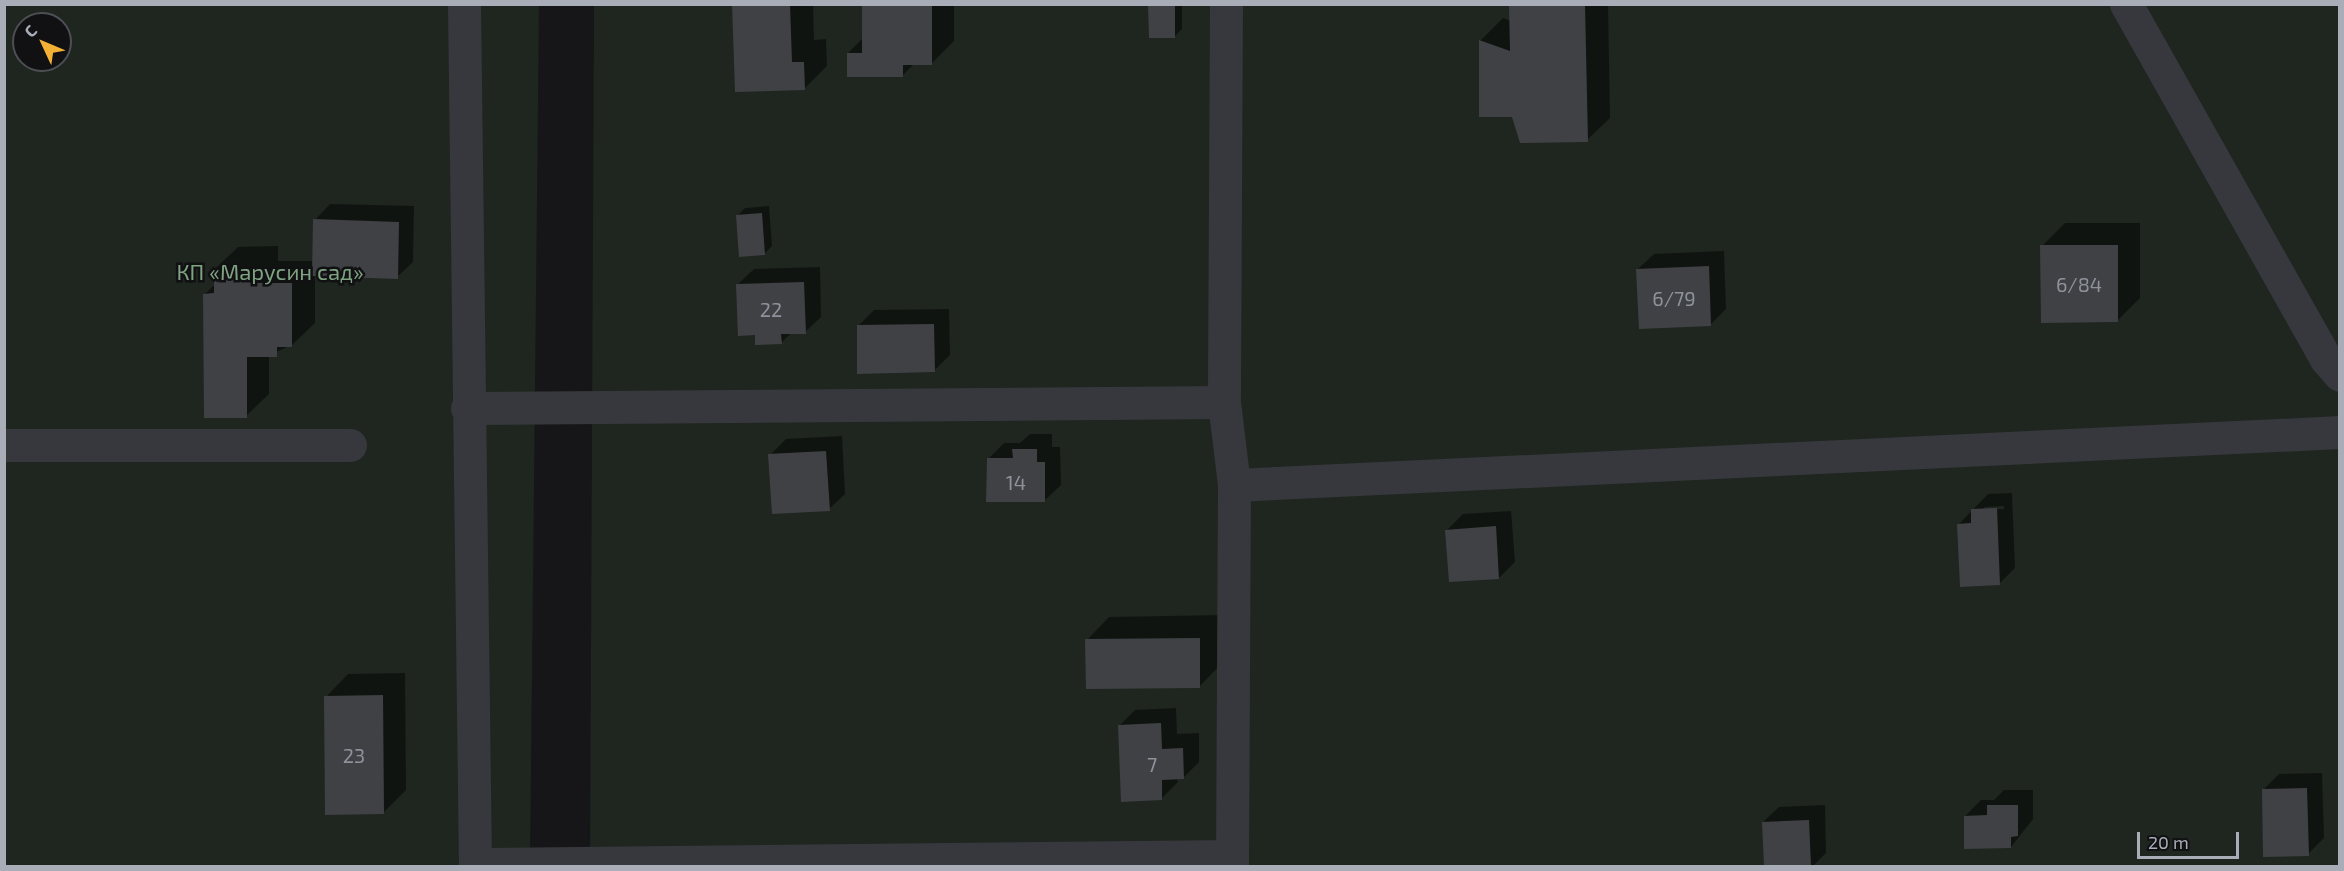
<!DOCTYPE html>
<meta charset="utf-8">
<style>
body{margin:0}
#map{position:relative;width:2344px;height:871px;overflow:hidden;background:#161618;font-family:"Exo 2",sans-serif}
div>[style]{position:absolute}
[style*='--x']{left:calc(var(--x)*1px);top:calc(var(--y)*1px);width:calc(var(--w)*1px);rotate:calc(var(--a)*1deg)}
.green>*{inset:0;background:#1e261f}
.shadow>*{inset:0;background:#0007}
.building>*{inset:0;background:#404145}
.minor>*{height:33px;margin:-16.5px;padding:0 16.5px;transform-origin:16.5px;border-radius:16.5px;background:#37383d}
span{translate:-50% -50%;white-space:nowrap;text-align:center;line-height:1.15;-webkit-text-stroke:5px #111113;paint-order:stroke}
.number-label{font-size:20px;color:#8e929b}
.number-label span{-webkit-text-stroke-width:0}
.park-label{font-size:22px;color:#7fa381}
.frame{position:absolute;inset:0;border:6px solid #a8adb8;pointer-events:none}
.north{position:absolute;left:12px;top:12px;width:60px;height:60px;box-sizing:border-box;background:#111113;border:2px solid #4d4f55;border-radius:50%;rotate:314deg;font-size:16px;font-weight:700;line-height:24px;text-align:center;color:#a8adb8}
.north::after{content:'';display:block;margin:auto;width:21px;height:27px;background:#f2b134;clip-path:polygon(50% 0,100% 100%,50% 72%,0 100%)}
.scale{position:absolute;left:2137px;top:832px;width:102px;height:27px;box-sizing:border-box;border:3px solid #a8adb8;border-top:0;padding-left:8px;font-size:18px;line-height:21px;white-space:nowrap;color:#a8adb8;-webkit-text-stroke:4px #111113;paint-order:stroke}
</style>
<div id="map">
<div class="green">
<i style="clip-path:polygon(evenodd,5px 5px,539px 5px,530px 866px,5px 866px,5px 5px,24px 24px,60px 24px,60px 60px,24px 60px,24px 24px)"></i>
<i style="clip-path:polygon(594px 5px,2339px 5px,2339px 866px,590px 866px)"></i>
</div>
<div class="shadow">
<i style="clip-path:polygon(733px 4px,813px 4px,814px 40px,826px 39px,827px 66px,804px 89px)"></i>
<i style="clip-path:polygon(864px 4px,954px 4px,954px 41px,931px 64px,914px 64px,902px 76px,848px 53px,863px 38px)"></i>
<i style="clip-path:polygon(1150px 4px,1182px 4px,1182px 29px,1174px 37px)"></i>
<i style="clip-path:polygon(1511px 4px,1608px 4px,1610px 118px,1587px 140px,1513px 115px,1480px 41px,1503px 18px,1511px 21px)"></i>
<i style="clip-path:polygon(330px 204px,414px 206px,413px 262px,397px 277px,315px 275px,315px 323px,292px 345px,269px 355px,269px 394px,246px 416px,205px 294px,215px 284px,215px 269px,238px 247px,278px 246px,278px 261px,313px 261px,315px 220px)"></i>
<i style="clip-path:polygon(769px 206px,772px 246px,764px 254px,738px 215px,745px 208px)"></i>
<i style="clip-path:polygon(2065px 223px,2140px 223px,2140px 298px,2117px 321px,2042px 246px)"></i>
<i style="clip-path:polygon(1724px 251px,1726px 309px,1710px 325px,1638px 269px,1654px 254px)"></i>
<i style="clip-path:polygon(820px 267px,821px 317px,805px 332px,791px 333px,781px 343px,757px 334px,738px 284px,754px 269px)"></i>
<i style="clip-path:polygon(949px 309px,950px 355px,934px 371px,858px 326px,874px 310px)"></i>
<i style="clip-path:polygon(1030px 434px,1052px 434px,1052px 447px,1060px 447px,1061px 485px,1045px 500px,988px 459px,1004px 443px,1020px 443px)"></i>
<i style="clip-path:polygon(842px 436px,845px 494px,829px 509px,770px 455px,786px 439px)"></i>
<i style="clip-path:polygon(evenodd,2012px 493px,2015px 568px,1999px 584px,1959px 524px,1988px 494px,2012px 493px,2004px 506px,2004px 509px,1982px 510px,1985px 507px,2004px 506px)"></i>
<i style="clip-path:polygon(1511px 511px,1515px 562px,1499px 578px,1447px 530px,1463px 514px)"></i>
<i style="clip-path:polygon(1222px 615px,1222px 663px,1200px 686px,1087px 640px,1109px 617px)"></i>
<i style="clip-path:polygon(405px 673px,406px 790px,383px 813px,326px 697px,348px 674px)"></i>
<i style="clip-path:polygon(1176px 708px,1177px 734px,1199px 733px,1199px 762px,1184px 777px,1177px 778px,1178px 782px,1162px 798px,1119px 726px,1135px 710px)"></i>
<i style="clip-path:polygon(2322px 773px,2324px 838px,2308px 854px,2263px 790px,2279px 774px)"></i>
<i style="clip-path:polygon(2004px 790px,2033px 790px,2033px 819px,2011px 847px,1965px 816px,1981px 800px,1994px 800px)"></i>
<i style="clip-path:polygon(1825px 805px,1826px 853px,1813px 866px,1765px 866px,1763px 822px,1779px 807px)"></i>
</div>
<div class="building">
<i style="clip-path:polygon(732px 4px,790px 4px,792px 62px,804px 62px,805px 90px,735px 92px)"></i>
<i style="clip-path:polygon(862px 4px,932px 4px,932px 65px,903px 65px,903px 77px,847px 77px,847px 53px,862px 53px)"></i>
<i style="clip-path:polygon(1148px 4px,1175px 4px,1175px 38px,1149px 38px)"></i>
<i style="clip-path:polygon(1509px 5px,1585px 5px,1588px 142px,1520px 143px,1512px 117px,1479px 117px,1479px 40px,1510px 51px)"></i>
<i style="clip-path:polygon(762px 213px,765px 255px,739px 257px,736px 215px)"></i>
<i style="clip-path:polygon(313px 219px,399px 222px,398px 279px,312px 276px)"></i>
<i style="clip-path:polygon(2040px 245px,2118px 245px,2118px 322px,2041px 323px)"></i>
<i style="clip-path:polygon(1709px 266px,1711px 326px,1639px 329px,1636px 269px)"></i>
<i style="clip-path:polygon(256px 268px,256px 283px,292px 283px,292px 347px,277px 347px,277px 357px,247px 357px,247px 418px,204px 418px,203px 294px,214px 293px,214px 269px)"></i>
<i style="clip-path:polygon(804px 282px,806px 334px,781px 334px,782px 344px,755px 345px,755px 335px,738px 336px,736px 284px)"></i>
<i style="clip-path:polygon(934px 324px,935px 372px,857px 374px,857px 325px)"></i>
<i style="clip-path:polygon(1012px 449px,1037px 449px,1037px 462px,1045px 462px,1045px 502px,986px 502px,987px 458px,1013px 458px)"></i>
<i style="clip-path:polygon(826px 451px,830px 511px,772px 514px,768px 454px)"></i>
<i style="clip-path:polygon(1997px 508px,2000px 585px,1960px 587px,1957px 524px,1971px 523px,1971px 509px)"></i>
<i style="clip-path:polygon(1496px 526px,1499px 579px,1449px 582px,1445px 530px)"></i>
<i style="clip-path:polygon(1200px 638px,1200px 688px,1086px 689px,1085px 639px)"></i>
<i style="clip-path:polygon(383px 695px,384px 814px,325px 815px,324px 696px)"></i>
<i style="clip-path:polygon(1161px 723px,1162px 749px,1183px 748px,1184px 779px,1162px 780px,1162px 800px,1121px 802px,1118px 725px)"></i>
<i style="clip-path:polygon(2307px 788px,2309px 856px,2263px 857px,2262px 789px)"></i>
<i style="clip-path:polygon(1987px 805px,2018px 805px,2018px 836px,2011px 837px,2011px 848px,1964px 849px,1964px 816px,1987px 815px)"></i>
<i style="clip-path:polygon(1809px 820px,1811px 866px,1764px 866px,1762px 822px)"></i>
</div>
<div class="minor">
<i style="--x:464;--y:4;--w:862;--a:89.27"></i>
<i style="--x:1226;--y:4;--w:398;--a:90.3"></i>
<i style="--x:1224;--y:402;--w:84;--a:83.1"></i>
<i style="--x:1234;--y:485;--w:381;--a:90.3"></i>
<i style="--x:2126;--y:4;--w:407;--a:60.6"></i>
<i style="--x:2326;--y:359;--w:21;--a:49"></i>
<i style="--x:467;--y:408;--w:757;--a:-0.45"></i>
<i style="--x:4;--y:445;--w:346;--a:0"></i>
<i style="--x:1234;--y:485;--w:1107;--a:-2.74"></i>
<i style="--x:475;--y:864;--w:757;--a:-0.61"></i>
</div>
<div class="number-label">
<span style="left:2079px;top:284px">6/84</span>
<span style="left:1674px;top:298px">6/79</span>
<span style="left:771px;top:309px">22</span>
<span style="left:1016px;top:482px">14</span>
<span style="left:354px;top:755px">23</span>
<span style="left:1152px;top:764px">7</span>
</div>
<div class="park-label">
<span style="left:270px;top:272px">КП «Марусин сад»</span>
</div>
<div class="frame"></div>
<div class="north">С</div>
<div class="scale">20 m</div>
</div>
